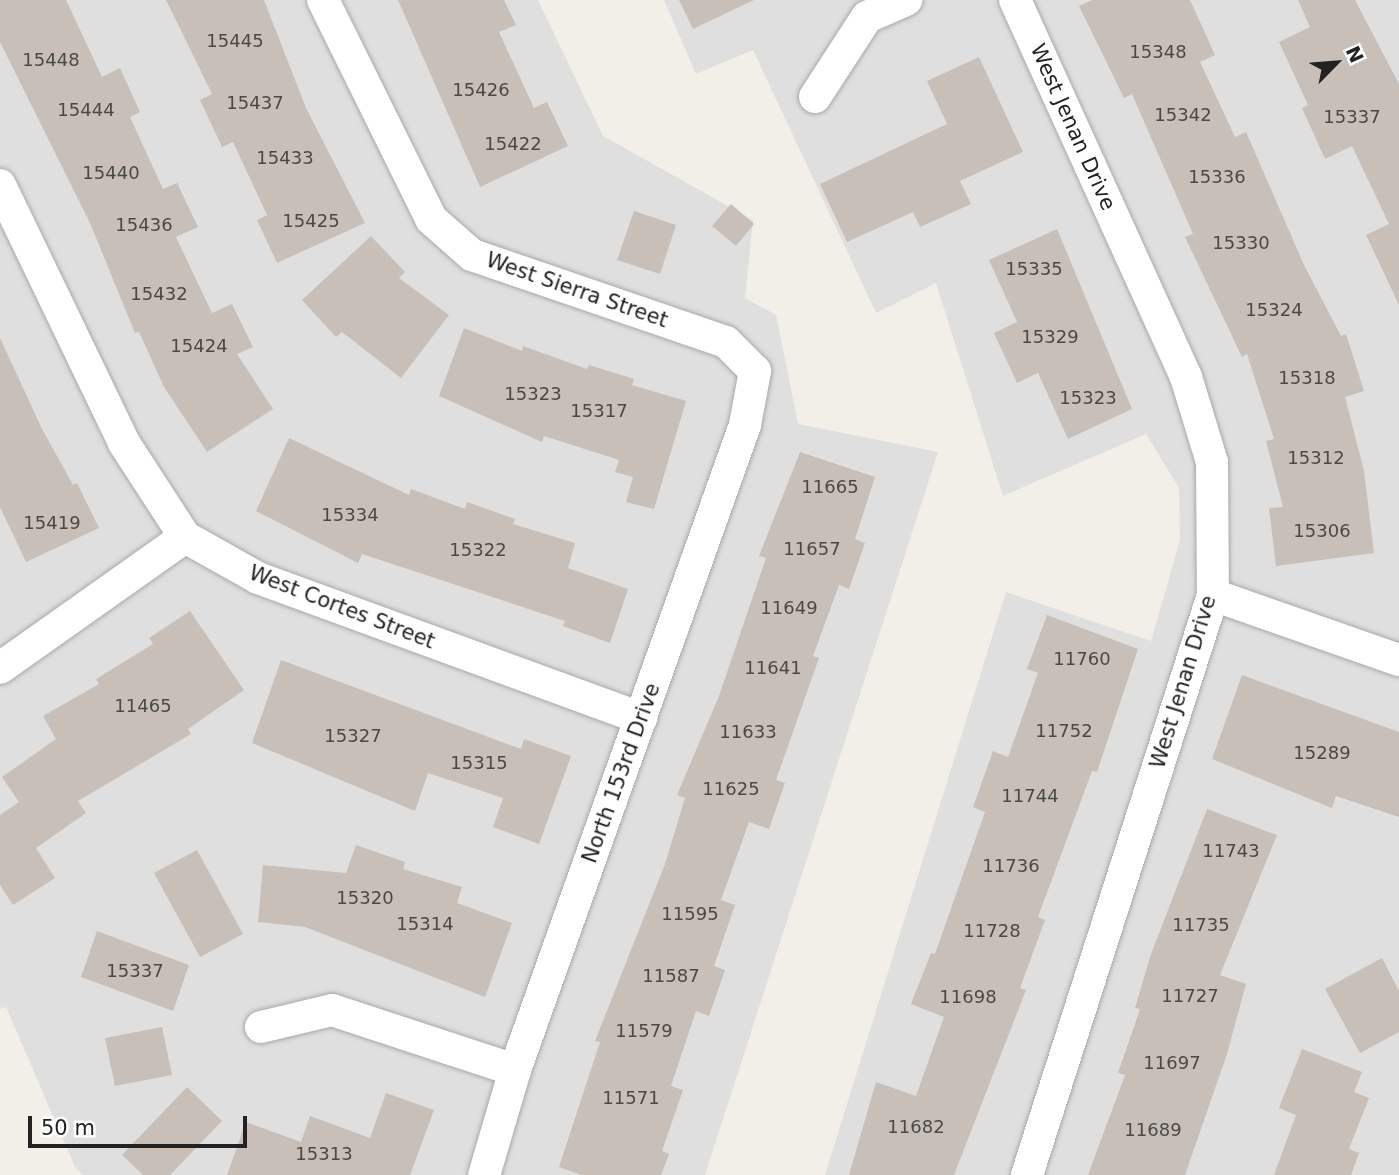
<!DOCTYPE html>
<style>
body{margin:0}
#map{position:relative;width:1399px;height:1175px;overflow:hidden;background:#f2efe9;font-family:"DejaVu Sans",sans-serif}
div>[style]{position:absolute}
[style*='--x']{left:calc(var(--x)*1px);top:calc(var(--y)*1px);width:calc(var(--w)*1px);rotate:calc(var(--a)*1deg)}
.residential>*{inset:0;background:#e0dfdf}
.building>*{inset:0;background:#c7bfb8}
.roads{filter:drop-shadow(0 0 2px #a9a9a9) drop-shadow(0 0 2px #a9a9a9)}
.minor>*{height:32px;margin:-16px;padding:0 16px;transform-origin:16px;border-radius:16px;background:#fff}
span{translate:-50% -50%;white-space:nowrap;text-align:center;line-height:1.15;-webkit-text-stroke:5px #fff;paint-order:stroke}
.number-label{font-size:18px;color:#4b4948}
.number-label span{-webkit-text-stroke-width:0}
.street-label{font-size:21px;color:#222}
.north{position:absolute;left:1301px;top:28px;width:70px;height:70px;-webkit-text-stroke:5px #fff;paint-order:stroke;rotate:65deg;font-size:19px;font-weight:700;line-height:28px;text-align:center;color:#222}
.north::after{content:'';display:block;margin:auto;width:24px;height:32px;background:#222;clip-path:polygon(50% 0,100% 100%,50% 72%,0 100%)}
.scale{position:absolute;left:28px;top:1116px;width:219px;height:32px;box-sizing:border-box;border:4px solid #222;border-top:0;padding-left:9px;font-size:21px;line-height:24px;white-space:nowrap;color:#222;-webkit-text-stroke:5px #fff;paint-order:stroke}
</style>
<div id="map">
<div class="residential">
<i style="clip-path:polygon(0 0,538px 0,603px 136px,753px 220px,745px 298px,776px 315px,798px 424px,938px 452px,705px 1175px,83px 1175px,75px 1167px,6px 1007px,0 1009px)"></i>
<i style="clip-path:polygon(664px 0,1399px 0,1399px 1175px,825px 1175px,1006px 592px,1151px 641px,1180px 540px,1179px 488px,1146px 434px,1003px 496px,936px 283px,876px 313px,753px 50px,696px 74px)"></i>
</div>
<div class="building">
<i style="clip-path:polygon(0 0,66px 0,102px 77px,120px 68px,140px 112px,130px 117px,163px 189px,177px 183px,198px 227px,176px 237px,212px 313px,232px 304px,253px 347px,237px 354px,273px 409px,207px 452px,164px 387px,139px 332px,135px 333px,90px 223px,0 42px)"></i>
<i style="clip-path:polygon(166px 0,264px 0,306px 108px,365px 223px,277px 263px,257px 220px,267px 215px,233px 142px,222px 147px,200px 100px,212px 94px)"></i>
<i style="clip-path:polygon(398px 0,504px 0,516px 25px,499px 32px,534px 108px,547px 102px,568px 146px,480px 187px)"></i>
<i style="clip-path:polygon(679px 0,754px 0,693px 29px)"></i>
<i style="clip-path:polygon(1092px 0,1190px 0,1215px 55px,1200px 62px,1235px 137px,1246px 132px,1304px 265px,1341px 336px,1346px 334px,1364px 391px,1345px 397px,1364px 471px,1374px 553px,1276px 566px,1269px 508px,1283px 507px,1266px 441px,1274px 439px,1247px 354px,1242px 357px,1185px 237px,1193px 234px,1132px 94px,1124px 98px,1079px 6px)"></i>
<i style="clip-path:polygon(1298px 0,1355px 0,1399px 84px,1399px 305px,1366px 235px,1389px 224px,1352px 146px,1325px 159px,1302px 108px,1308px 105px,1279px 42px,1310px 27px)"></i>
<i style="clip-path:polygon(979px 57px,1023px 152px,960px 181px,971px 204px,920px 227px,913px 212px,847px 242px,820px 184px,947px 124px,927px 81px)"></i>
<i style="clip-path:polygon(731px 204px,754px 224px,736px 246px,712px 226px)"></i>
<i style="clip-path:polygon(634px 211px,676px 225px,660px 274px,617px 260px)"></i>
<i style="clip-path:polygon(1057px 229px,1132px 409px,1068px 439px,1038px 373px,1017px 383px,994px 333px,1017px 322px,989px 260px)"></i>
<i style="clip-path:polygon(371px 236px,405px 272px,399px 278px,449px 315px,401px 378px,342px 332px,336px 337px,302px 300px)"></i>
<i style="clip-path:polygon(464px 328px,522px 351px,523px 346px,587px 369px,589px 365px,634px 379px,632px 385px,686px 401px,654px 509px,626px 502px,633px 477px,615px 472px,619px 460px,544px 436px,542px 442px,439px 396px)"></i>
<i style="clip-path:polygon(0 338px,42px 429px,73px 485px,77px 483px,99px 528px,26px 562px,0 507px)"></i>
<i style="clip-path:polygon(289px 438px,409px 495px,411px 489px,465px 509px,467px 502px,515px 519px,513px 524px,575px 543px,568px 568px,628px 589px,610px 643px,563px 626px,565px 621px,362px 554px,358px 563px,256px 511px)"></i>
<i style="clip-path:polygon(800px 452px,875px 477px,855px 539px,865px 543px,849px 589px,839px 585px,813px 656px,819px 658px,776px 780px,785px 783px,769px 829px,749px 822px,721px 900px,735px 905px,714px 966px,725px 970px,709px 1016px,696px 1011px,671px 1086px,683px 1090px,662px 1151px,669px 1154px,661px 1175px,582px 1175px,559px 1167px,600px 1042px,595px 1041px,665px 864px,685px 798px,677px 795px,719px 696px,766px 558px,759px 556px)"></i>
<i style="clip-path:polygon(190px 611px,244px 690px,188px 729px,191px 734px,78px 801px,86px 813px,36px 848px,55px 878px,13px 905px,0 885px,0 815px,19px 802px,2px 777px,56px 739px,43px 716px,99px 684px,96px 679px,153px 644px,149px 638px)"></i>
<i style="clip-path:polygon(1047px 615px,1138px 649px,1097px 772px,1092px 771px,1038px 917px,1045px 920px,1020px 988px,1026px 990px,954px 1175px,849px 1175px,876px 1082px,916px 1096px,944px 1017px,911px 1004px,931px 953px,935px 954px,985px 812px,973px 807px,993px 751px,1008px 757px,1038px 673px,1027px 669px)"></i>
<i style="clip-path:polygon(281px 660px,521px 749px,524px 739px,571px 756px,539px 844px,493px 827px,503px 798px,428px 773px,415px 811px,252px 743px)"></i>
<i style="clip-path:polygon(1242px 675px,1399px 732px,1399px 817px,1336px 796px,1332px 808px,1212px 759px)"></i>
<i style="clip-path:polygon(1207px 809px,1277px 835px,1220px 975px,1246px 984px,1227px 1054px,1185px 1175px,1088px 1175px,1125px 1075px,1118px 1073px,1140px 1009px,1135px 1008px,1151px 954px)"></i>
<i style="clip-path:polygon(356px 845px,405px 862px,403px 869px,462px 887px,457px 903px,512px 923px,485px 997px,305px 927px,258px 922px,263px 865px,346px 873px)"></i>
<i style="clip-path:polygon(197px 850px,243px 934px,200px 957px,154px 873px)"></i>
<i style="clip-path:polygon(97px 931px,189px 965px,173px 1011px,81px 977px)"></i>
<i style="clip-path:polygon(1382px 958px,1399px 991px,1399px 1032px,1360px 1053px,1325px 989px)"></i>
<i style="clip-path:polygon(162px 1027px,172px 1075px,115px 1086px,105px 1038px)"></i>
<i style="clip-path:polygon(1302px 1049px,1362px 1072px,1354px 1092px,1369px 1098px,1349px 1149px,1359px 1153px,1351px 1175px,1274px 1175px,1296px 1115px,1279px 1108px)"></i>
<i style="clip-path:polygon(187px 1087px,222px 1121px,170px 1175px,143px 1175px,122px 1155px)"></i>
<i style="clip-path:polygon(386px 1093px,434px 1110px,410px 1175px,227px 1175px,246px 1122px,301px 1142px,310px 1116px,370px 1138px)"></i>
</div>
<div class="roads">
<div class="minor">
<i style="--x:323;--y:0;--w:244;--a:63.7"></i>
<i style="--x:431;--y:219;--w:55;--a:41.3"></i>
<i style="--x:472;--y:255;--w:268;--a:18.9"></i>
<i style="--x:726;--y:342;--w:41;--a:45"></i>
<i style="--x:755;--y:371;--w:55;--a:100.5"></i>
<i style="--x:745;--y:425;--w:685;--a:109.63"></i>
<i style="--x:515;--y:1070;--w:109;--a:106.4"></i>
<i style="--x:1015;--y:0;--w:414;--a:65.6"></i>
<i style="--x:1186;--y:377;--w:89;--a:73"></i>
<i style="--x:1212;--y:462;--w:133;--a:89.6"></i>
<i style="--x:1213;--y:595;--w:609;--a:107.78"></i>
<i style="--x:815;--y:97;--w:95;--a:-57"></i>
<i style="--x:867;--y:17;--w:43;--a:-23.6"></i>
<i style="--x:0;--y:185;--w:286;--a:64.3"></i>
<i style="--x:124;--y:443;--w:112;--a:57"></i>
<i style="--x:185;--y:537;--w:84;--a:29.3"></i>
<i style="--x:258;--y:578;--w:408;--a:20.1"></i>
<i style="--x:1213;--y:595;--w:197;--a:19.3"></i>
<i style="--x:0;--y:668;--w:227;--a:-35.3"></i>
<i style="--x:261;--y:1027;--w:73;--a:-13.5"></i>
<i style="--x:332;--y:1010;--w:193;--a:18.2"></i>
</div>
</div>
<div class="number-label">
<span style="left:235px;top:41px">15445</span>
<span style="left:1158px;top:52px">15348</span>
<span style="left:51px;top:60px">15448</span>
<span style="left:481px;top:90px">15426</span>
<span style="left:255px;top:103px">15437</span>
<span style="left:86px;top:110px">15444</span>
<span style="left:1183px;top:115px">15342</span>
<span style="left:1352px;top:117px">15337</span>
<span style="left:513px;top:144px">15422</span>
<span style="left:285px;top:158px">15433</span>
<span style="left:111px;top:173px">15440</span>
<span style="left:1217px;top:177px">15336</span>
<span style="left:311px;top:221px">15425</span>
<span style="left:144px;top:225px">15436</span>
<span style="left:1241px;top:243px">15330</span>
<span style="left:1034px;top:269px">15335</span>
<span style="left:159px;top:294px">15432</span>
<span style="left:1274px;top:310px">15324</span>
<span style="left:1050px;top:337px">15329</span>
<span style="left:199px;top:346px">15424</span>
<span style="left:1307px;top:378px">15318</span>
<span style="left:533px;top:394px">15323</span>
<span style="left:1088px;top:398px">15323</span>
<span style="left:599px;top:411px">15317</span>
<span style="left:1316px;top:458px">15312</span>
<span style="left:830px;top:487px">11665</span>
<span style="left:350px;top:515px">15334</span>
<span style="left:52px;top:523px">15419</span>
<span style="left:1322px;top:531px">15306</span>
<span style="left:812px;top:549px">11657</span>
<span style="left:478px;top:550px">15322</span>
<span style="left:789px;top:608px">11649</span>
<span style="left:1082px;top:659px">11760</span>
<span style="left:773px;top:668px">11641</span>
<span style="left:143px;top:706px">11465</span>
<span style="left:1064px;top:731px">11752</span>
<span style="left:748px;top:732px">11633</span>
<span style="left:353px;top:736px">15327</span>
<span style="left:1322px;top:753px">15289</span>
<span style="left:479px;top:763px">15315</span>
<span style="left:731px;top:789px">11625</span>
<span style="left:1030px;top:796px">11744</span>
<span style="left:1231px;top:851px">11743</span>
<span style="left:1011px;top:866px">11736</span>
<span style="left:365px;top:898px">15320</span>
<span style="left:690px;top:914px">11595</span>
<span style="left:425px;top:924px">15314</span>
<span style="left:1201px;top:925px">11735</span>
<span style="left:992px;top:931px">11728</span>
<span style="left:135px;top:971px">15337</span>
<span style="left:671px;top:976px">11587</span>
<span style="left:1190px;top:996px">11727</span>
<span style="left:968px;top:997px">11698</span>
<span style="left:644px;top:1031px">11579</span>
<span style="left:1172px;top:1063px">11697</span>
<span style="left:631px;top:1098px">11571</span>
<span style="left:916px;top:1127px">11682</span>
<span style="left:1153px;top:1130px">11689</span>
<span style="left:324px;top:1154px">15313</span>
</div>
<div class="street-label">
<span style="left:1073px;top:127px;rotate:66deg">West Jenan Drive</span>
<span style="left:577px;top:290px;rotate:19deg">West Sierra Street</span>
<span style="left:342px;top:607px;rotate:21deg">West Cortes Street</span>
<span style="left:1183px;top:682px;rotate:-73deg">West Jenan Drive</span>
<span style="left:621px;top:773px;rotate:-70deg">North 153rd Drive</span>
</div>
<div class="north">N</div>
<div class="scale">50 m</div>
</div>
